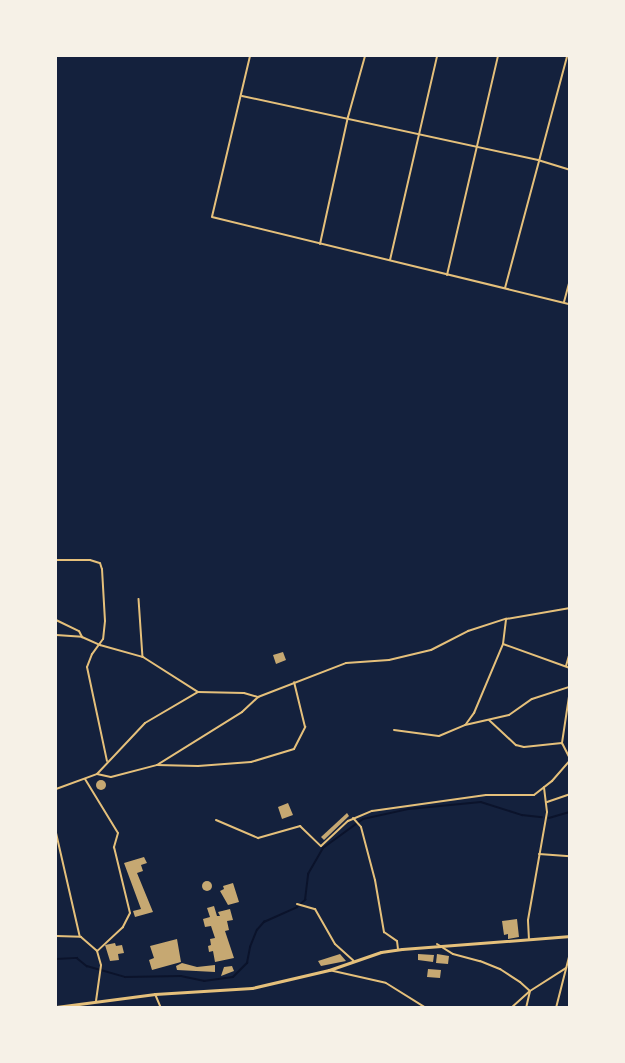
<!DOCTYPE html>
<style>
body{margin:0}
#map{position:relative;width:625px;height:1063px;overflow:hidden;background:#14213d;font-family:"DejaVu Sans",sans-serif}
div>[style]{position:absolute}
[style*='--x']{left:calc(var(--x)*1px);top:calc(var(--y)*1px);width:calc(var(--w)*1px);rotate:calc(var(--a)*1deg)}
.stream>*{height:1.5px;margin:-0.75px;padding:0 0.75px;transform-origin:0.75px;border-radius:0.75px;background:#0b132b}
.building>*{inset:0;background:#c6a872}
.round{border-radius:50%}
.service>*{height:1.5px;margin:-0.75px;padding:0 0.75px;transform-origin:0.75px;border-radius:0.75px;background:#e5c07b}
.minor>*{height:2px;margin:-1px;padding:0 1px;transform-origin:1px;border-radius:1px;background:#e5c07b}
.secondary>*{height:3px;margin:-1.5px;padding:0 1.5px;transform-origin:1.5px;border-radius:1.5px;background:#e5c07b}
span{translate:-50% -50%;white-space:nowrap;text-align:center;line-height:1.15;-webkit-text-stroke:6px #f6f1e7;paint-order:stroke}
.frame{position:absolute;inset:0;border:57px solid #f6f1e7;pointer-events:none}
</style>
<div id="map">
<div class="stream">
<i style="--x:549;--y:818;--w:22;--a:-16"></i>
<i style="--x:56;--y:959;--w:21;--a:-3"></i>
<i style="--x:77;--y:958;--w:13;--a:39"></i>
<i style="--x:87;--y:966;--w:40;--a:16"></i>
<i style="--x:125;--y:977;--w:56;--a:-1"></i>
<i style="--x:181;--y:976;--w:24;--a:12"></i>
<i style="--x:204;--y:981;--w:29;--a:-8"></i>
<i style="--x:233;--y:977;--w:20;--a:-45"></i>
<i style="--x:247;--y:963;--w:16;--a:-79"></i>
<i style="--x:250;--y:947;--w:18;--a:-68"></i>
<i style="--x:257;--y:930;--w:11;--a:-49"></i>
<i style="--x:264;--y:922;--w:36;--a:-24"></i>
<i style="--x:297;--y:907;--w:11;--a:-41"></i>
<i style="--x:305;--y:900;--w:26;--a:-83"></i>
<i style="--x:308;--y:874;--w:30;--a:-60"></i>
<i style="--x:323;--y:848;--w:49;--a:-35.9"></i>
<i style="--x:363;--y:819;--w:47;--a:-12.3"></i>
<i style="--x:409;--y:809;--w:72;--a:-5.6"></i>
<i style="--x:481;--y:802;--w:43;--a:17.6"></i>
<i style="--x:522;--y:815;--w:20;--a:6"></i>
</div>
<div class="building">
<i style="clip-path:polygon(283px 652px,286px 660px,276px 664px,273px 655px)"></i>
<i class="round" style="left:96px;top:780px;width:10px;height:10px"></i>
<i style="clip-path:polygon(288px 803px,293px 815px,282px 819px,278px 807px)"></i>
<i style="clip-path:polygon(347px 813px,349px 816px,324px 840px,321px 837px)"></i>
<i style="clip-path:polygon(144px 857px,147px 863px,141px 865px,143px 871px,137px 873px,153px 912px,135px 917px,133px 911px,141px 909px,124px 863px)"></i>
<i class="round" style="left:202px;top:881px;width:10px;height:10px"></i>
<i style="clip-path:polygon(233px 883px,239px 902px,228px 905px,220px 891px,224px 889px,223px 886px)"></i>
<i style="clip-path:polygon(214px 906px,217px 916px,220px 916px,218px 912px,230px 909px,233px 920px,227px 921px,229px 930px,225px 931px,234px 958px,215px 962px,213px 951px,209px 952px,208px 946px,211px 945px,210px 939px,215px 938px,211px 926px,205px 927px,203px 919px,210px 917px,207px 908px)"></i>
<i style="clip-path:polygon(517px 919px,519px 937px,508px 939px,508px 934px,504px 935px,502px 921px)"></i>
<i style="clip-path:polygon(177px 939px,181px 962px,152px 970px,149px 960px,154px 958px,150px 946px)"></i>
<i style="clip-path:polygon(115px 943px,116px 946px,122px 945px,124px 953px,118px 954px,119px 960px,110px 961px,105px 945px)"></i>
<i style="clip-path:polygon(340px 954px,346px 961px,321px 966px,318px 961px)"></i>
<i style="clip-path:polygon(418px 954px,434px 955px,433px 962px,418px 960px)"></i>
<i style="clip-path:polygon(437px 954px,449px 956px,448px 964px,436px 963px)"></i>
<i style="clip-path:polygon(182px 963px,197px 967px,215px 965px,215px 972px,177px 970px,176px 966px)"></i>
<i style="clip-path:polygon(232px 966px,234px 971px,221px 976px,224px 967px)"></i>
<i style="clip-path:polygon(428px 969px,441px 970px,440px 978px,427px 977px)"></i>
</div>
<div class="service">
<i style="--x:139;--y:599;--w:58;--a:86.1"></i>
<i style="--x:56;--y:831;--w:108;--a:77.1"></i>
</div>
<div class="minor">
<i style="--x:250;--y:56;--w:165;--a:103.3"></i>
<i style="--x:212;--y:217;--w:368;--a:13.7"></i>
<i style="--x:242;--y:96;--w:303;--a:12.2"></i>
<i style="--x:538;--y:160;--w:34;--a:17"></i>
<i style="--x:320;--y:244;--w:130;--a:-77.6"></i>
<i style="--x:348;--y:117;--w:63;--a:-74.4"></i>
<i style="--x:390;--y:260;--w:209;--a:-77"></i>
<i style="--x:447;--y:275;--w:225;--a:-76.9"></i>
<i style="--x:505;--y:288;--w:240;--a:-75"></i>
<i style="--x:564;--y:302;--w:24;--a:-75"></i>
<i style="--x:56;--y:560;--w:34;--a:0"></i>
<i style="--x:90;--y:560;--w:10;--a:17"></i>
<i style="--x:100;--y:563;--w:6;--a:72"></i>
<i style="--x:102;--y:569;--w:52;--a:86.7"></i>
<i style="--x:105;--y:621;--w:18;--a:96"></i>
<i style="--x:103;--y:639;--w:19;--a:126"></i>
<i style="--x:92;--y:654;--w:14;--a:111"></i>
<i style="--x:87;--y:667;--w:96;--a:78"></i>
<i style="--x:56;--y:620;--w:25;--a:26"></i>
<i style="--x:79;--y:631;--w:7;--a:63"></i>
<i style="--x:56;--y:635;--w:26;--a:4"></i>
<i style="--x:82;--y:637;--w:20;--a:24"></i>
<i style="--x:100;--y:645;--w:45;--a:15.6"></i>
<i style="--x:143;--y:657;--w:65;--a:32.5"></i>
<i style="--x:503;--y:644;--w:71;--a:19.7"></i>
<i style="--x:566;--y:666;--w:15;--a:-74"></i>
<i style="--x:570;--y:690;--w:54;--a:98.6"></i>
<i style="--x:562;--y:743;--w:18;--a:63"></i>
<i style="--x:489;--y:720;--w:37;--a:43"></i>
<i style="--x:516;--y:745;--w:8;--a:14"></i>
<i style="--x:524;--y:747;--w:38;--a:-6"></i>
<i style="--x:466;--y:724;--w:14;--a:-54"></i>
<i style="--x:474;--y:713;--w:75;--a:-67.2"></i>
<i style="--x:503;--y:644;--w:25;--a:-83"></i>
<i style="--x:394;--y:730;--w:45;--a:7.6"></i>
<i style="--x:439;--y:736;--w:28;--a:-23"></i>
<i style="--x:465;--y:725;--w:45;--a:-12.8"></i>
<i style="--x:509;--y:715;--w:28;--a:-35"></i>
<i style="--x:532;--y:699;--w:40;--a:-18"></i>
<i style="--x:157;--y:765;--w:41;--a:1.4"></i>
<i style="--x:198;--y:766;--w:53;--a:-4.3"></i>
<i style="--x:251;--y:762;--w:45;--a:-16.8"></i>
<i style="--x:294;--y:749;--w:25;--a:-63"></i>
<i style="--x:305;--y:727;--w:46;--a:-103.7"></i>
<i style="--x:97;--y:774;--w:70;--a:-46.7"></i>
<i style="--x:145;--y:723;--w:61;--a:-30.3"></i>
<i style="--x:198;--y:692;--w:46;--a:1.2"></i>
<i style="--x:244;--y:693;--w:15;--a:16"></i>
<i style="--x:85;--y:779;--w:63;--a:58.6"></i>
<i style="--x:118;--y:833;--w:15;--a:106"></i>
<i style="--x:114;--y:847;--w:68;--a:76.4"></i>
<i style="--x:130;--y:913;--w:16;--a:117"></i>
<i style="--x:123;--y:927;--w:35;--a:137"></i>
<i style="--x:56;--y:789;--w:44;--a:-20.1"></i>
<i style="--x:97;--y:774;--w:14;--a:12"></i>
<i style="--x:111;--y:777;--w:48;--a:-14.6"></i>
<i style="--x:157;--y:765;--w:100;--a:-31.9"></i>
<i style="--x:242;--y:712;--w:22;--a:-43"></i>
<i style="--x:258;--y:697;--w:94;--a:-21.1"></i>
<i style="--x:346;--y:663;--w:43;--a:-4"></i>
<i style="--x:389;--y:660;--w:43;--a:-13.4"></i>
<i style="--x:431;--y:650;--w:42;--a:-27.2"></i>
<i style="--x:468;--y:631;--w:40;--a:-18"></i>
<i style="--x:506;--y:619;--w:65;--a:-9.8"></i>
<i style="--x:547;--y:802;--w:24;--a:-19"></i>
<i style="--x:353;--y:818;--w:12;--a:48"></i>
<i style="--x:361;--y:827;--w:55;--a:75.2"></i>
<i style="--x:375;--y:880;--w:53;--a:80.2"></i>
<i style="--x:384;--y:932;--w:16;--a:35"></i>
<i style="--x:397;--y:941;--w:8;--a:83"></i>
<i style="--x:216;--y:820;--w:46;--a:23.2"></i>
<i style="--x:258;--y:838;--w:44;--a:-15.9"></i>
<i style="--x:300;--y:826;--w:29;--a:44"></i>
<i style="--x:321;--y:846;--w:37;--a:-43"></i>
<i style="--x:348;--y:821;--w:26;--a:-23"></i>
<i style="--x:372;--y:811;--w:115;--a:-8"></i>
<i style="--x:486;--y:795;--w:48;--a:0"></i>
<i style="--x:534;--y:795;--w:23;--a:-38"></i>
<i style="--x:552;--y:781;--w:28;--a:-49"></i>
<i style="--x:539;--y:854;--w:31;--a:4"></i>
<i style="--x:297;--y:904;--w:19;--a:16"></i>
<i style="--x:315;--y:909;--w:40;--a:60.3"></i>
<i style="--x:335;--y:944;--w:25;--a:42"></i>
<i style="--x:56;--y:936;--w:25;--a:2"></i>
<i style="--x:81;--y:937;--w:21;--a:41"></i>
<i style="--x:529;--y:940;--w:20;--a:-93"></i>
<i style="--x:528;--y:920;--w:110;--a:-80"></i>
<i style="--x:547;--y:812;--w:25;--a:-97"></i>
<i style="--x:437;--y:944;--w:19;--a:32"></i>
<i style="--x:453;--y:954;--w:28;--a:15"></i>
<i style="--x:480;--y:961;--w:22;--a:22"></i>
<i style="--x:500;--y:969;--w:24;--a:33"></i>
<i style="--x:520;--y:982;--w:13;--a:42"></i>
<i style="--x:530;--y:991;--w:17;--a:103"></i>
<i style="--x:329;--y:970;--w:58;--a:12.8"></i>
<i style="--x:386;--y:983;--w:47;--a:32"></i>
<i style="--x:155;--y:994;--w:15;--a:67"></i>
<i style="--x:96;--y:1001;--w:36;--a:-82"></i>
<i style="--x:101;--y:965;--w:15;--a:-106"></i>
<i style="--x:511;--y:1008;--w:25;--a:-42"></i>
<i style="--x:530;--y:991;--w:43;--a:-32.6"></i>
<i style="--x:556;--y:1008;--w:57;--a:-75.7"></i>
</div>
<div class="secondary">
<i style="--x:56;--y:1007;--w:100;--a:-7.5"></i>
<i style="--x:155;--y:994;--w:97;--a:-3.5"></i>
<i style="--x:252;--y:988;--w:79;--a:-13.2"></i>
<i style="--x:329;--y:970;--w:55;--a:-19.1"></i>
<i style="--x:381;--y:952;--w:21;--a:-8"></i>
<i style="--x:402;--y:949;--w:169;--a:-4.4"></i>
</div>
<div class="frame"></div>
</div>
